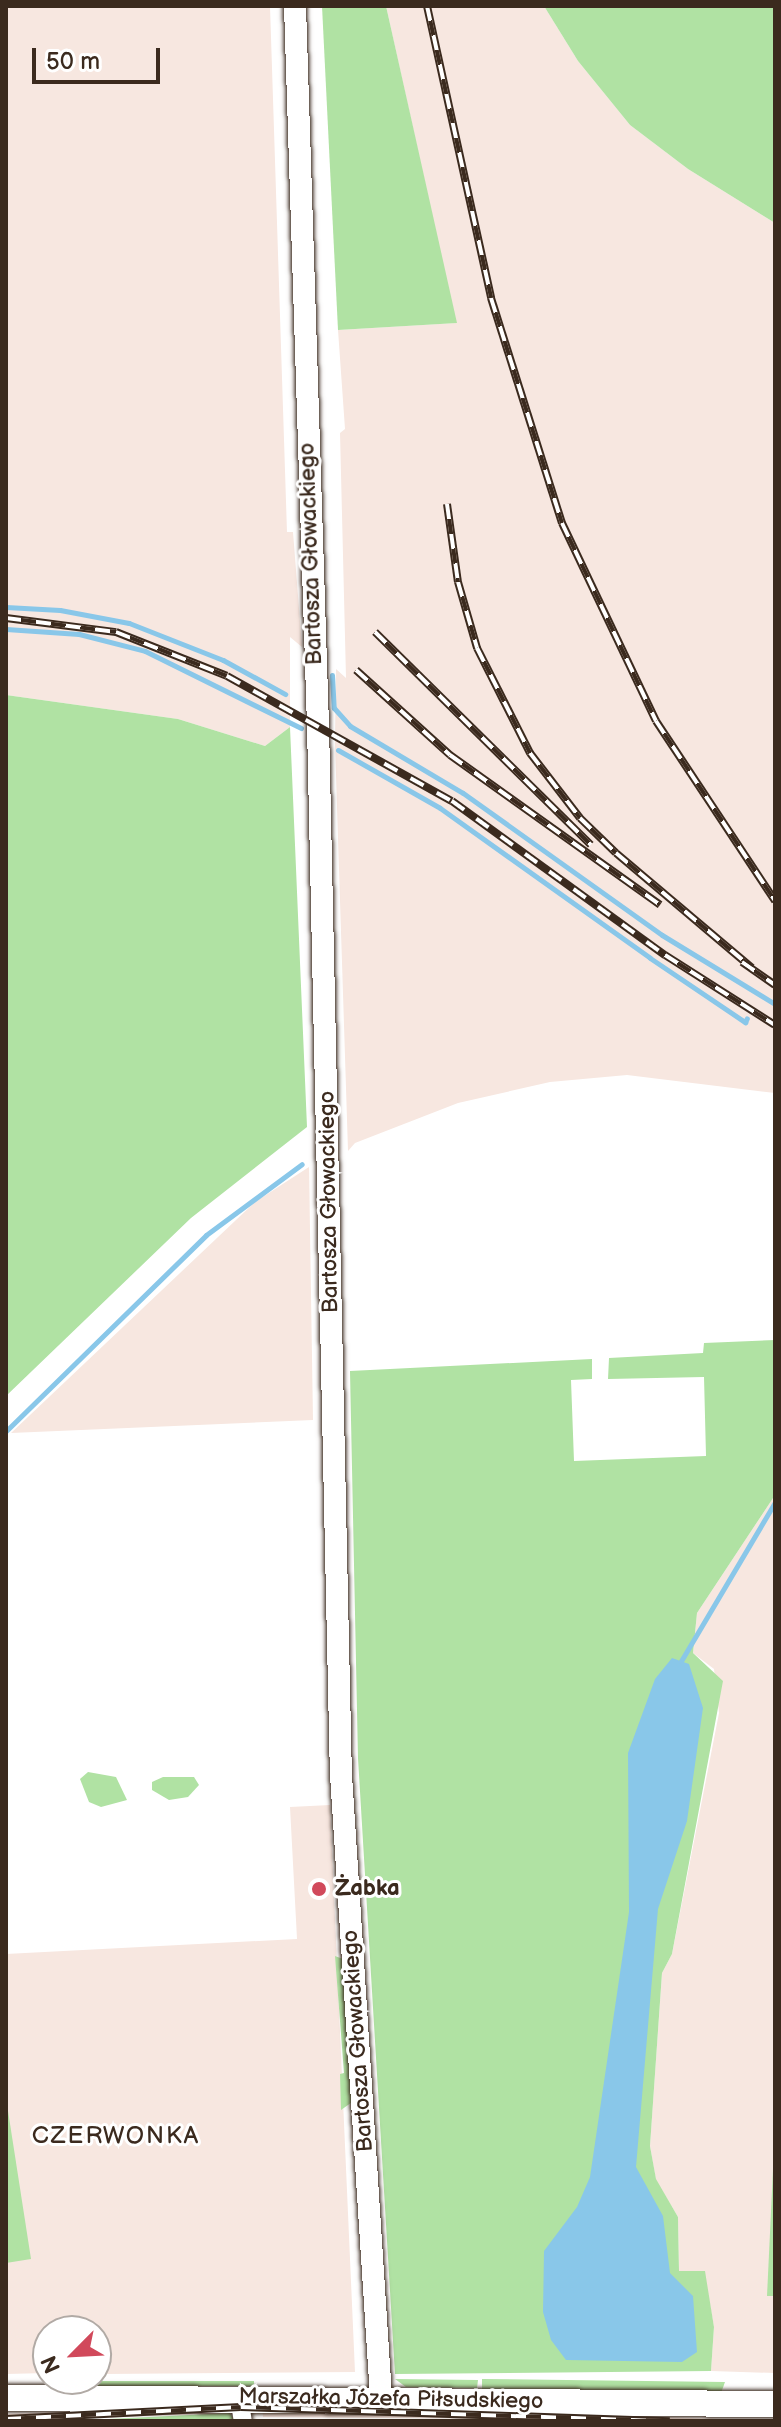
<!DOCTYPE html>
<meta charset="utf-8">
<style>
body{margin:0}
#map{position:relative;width:781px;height:2427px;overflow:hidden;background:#fff;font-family:"Balsamiq Sans",sans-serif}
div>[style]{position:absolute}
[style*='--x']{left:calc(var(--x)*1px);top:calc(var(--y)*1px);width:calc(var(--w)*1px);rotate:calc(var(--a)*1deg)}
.built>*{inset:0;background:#f7e7e0}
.green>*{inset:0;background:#b0e2a3}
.water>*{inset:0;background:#89c7e9}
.stream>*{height:5px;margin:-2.5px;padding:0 2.5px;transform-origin:2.5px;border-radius:2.5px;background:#89c7e9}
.roads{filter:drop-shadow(0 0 2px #3b2a1e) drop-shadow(0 0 2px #3b2a1e)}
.minor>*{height:18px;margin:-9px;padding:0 9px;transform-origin:9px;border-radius:9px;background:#fff}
.tertiary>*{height:22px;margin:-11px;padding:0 11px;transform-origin:11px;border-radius:11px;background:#fff}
.secondary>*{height:26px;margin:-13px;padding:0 13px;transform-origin:13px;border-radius:13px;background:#fff}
.rail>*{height:8px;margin-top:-4px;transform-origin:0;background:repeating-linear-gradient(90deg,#fff 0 15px,#3b2a1e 0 30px);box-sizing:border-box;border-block:2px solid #3b2a1e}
.dots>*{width:22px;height:22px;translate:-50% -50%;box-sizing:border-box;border:4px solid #fff;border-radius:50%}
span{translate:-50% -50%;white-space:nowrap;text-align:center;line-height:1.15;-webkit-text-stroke:6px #fff;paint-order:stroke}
.street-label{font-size:22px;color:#3b2a1e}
.poi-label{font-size:22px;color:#3b2a1e;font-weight:700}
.left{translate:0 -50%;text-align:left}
.neighbourhood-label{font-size:24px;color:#3b2a1e;letter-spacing:2px}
.frame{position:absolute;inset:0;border:8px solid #3b2a1e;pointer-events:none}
.north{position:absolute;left:32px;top:2315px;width:80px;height:80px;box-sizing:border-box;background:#fff;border:2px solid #b1aaa5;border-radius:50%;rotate:246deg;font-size:22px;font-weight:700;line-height:32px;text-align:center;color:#3b2a1e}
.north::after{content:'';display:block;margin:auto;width:28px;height:36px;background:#d1495b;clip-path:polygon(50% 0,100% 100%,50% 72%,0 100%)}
.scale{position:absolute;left:32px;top:48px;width:128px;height:36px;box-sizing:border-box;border:4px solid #3b2a1e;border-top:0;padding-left:10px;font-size:24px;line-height:28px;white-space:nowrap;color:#3b2a1e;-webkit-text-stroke:6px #fff;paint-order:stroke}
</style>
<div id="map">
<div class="built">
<i style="clip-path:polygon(6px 6px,270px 6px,287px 532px,293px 532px,302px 647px,290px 637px,290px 727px,265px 746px,178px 719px,6px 695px)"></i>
<i style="clip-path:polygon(386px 6px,544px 6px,578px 61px,630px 125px,688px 169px,775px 223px,775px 1093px,627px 1075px,550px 1082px,458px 1103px,355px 1143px,348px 1151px,335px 743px,336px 669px,346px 678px,340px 433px,345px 429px,338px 330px,456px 323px)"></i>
<i style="clip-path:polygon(309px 1167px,313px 1420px,11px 1433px,255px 1202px)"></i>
<i style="clip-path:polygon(775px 1495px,775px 2373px,711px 2371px,714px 2327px,704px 2271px,679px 2272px,678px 2217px,656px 2180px,650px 2146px,662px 1973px,672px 1954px,719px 1713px,714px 1669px,693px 1653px,697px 1613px)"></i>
<i style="clip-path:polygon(330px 1805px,355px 2372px,105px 2374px,104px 2368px,96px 2368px,96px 2331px,48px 2331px,48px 2373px,6px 2374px,6px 1954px,297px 1939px,290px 1807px)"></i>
<i style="clip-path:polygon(230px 2404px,230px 2413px,6px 2421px,6px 2414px)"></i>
<i style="clip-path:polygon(262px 2405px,603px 2415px,775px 2421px,263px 2417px)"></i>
</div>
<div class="green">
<i style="clip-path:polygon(322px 6px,386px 6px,457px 323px,338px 330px)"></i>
<i style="clip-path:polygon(544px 6px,775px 6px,775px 223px,688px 169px,630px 125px,578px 61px)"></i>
<i style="clip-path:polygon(6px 695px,178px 719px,265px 746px,290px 727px,307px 1127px,191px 1218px,6px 1396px)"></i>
<i style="clip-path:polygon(775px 1340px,775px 1495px,697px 1613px,693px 1653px,723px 1681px,672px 1954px,662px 1973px,650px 2146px,656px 2179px,678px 2217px,679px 2271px,705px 2271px,714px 2327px,711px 2371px,395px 2374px,358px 1758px,350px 1371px,592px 1359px,592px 1379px,571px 1380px,574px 1461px,706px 1456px,704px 1377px,608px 1379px,609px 1358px,703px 1353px,704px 1343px)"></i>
<i style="clip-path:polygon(88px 1772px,116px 1777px,127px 1800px,101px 1807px,89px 1802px,80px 1779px)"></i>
<i style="clip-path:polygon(163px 1777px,194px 1777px,199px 1785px,188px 1797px,169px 1800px,152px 1790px,152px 1782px)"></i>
<i style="clip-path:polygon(335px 1956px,343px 1959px,355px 2100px,341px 2110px,340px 2074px,344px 2073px)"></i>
<i style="clip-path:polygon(6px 2098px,31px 2259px,6px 2263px)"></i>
<i style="clip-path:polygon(775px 2127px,775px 2296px,767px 2296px)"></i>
<i style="clip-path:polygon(395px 2379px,478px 2380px,477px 2388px,406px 2387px)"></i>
<i style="clip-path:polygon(482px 2379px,725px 2382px,721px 2393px,482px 2389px)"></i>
<i style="clip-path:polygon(88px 2381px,254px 2381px,254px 2386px,88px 2386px)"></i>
<i style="clip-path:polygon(230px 2413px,235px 2421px,68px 2421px)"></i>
</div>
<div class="water">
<i style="clip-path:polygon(672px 1658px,689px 1664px,703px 1708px,687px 1821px,658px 1909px,636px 2167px,663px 2216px,670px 2273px,693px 2296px,697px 2352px,682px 2362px,566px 2360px,551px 2340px,543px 2312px,544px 2251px,577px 2207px,590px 2177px,629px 1912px,628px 1753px,655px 1679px)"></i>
</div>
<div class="stream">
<i style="--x:6;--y:607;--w:54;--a:3.2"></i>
<i style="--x:60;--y:610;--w:70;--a:10.7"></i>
<i style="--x:129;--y:623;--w:101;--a:21.5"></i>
<i style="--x:223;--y:660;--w:71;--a:28.7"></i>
<i style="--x:6;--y:629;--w:73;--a:3.9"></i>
<i style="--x:79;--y:634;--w:68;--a:14.4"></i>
<i style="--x:145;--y:651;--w:174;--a:26.3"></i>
<i style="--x:332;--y:675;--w:33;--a:87"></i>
<i style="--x:334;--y:708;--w:24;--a:48"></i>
<i style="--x:350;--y:726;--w:131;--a:30.7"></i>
<i style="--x:463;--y:793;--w:244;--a:35.5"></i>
<i style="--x:662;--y:935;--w:132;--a:31.4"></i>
<i style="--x:338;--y:750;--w:117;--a:29.6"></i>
<i style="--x:440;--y:808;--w:258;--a:35.5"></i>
<i style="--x:650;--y:958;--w:115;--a:34"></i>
<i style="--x:745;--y:1022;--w:4;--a:-63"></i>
<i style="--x:6;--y:1431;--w:280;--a:-44.4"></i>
<i style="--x:206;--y:1235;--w:119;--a:-36.5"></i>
<i style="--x:681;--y:1661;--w:185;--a:-59.4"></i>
</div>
<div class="roads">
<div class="minor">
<i style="--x:239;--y:2397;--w:24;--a:81"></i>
</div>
<div class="tertiary">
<i style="--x:295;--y:6;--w:719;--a:88.17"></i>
<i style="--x:318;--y:725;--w:1050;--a:88.75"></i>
<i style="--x:341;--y:1775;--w:623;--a:86.32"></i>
</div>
<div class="secondary">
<i style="--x:6;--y:2398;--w:769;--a:0.45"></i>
</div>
</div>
<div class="rail">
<i style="--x:427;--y:6;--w:299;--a:77.6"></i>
<i style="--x:491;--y:298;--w:236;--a:72.5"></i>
<i style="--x:562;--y:523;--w:219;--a:64.6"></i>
<i style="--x:656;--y:721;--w:216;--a:56.5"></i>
<i style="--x:447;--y:504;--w:79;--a:82"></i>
<i style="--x:458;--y:582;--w:69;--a:73.9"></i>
<i style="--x:477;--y:648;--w:118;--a:63.2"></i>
<i style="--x:530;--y:753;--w:82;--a:52.4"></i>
<i style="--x:580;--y:818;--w:50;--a:44.2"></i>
<i style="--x:616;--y:853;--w:178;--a:40.2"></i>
<i style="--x:6;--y:618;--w:111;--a:7.3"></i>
<i style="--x:116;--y:632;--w:119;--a:21.6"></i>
<i style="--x:227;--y:676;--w:257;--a:29.1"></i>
<i style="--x:452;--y:801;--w:263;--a:35.9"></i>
<i style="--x:665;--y:955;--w:130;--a:32.5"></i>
<i style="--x:375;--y:632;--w:303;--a:44.6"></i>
<i style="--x:356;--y:670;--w:127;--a:42.1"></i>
<i style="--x:450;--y:755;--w:258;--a:35.5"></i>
<i style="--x:742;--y:962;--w:40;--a:34.9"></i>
<i style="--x:6;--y:2419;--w:235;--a:-2.9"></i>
<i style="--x:241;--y:2407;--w:429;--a:1.9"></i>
</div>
<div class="dots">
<i style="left:319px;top:1889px;background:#d1495b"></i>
</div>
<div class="street-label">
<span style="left:311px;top:554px;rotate:-92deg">Bartosza Głowackiego</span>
<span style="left:329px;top:1202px;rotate:-91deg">Bartosza Głowackiego</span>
<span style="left:358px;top:2041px;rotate:-94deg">Bartosza Głowackiego</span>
<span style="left:391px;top:2399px;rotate:1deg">Marszałka Józefa Piłsudskiego</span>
</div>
<div class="poi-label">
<span class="left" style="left:335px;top:1889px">Żabka</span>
</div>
<div class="neighbourhood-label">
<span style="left:116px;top:2136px">CZERWONKA</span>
</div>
<div class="frame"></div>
<div class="north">N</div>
<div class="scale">50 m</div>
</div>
